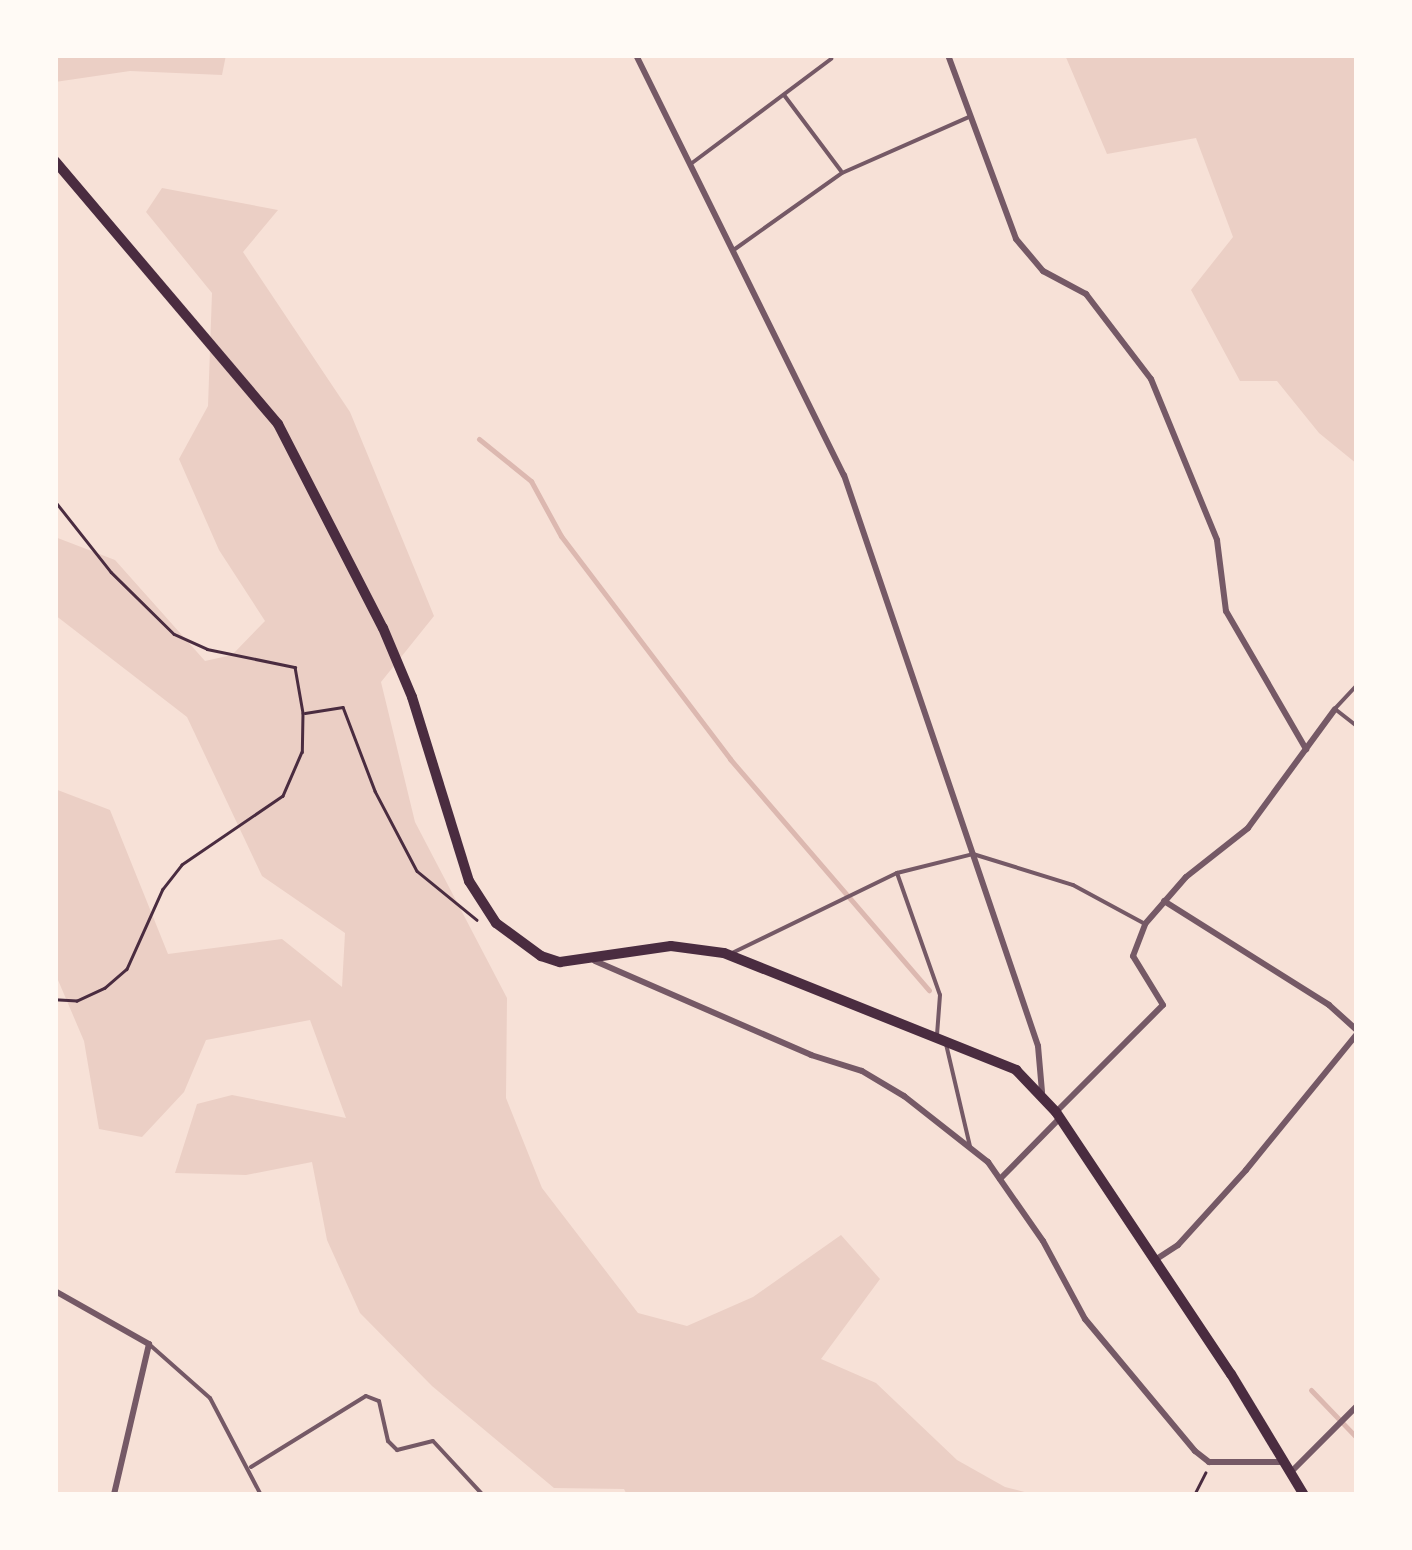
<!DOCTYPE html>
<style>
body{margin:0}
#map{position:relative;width:1412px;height:1550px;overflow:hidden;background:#f7e1d7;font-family:"Libre Baskerville",serif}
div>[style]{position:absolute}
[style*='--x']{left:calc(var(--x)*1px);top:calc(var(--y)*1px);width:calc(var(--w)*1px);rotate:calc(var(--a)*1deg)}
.green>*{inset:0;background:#ebcfc5}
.stream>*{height:5px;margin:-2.5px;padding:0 2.5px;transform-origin:2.5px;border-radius:2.5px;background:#dcb8b0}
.path>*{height:2.5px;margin:-1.25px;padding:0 1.25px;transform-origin:1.25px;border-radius:1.25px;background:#4a2c40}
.service>*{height:4px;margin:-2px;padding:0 2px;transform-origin:2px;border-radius:2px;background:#755966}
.minor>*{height:6px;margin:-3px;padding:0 3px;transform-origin:3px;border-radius:3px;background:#755966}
.primary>*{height:10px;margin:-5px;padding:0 5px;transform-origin:5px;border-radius:5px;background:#4a2c40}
span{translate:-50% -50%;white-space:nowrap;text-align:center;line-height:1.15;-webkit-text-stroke:8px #fffaf5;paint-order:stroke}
.frame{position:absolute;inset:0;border:58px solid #fffaf5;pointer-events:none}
</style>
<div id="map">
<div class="green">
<i style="clip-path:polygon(55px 55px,226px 55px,222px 75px,130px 71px,55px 82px)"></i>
<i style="clip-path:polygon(1065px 55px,1357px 55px,1357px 464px,1319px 433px,1277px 381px,1240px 381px,1191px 290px,1233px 237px,1196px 138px,1107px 154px)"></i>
<i style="clip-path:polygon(162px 188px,278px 210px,243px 252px,350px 412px,434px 616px,381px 682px,415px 822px,507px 998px,506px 1098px,542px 1188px,638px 1313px,687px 1326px,753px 1297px,841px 1235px,880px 1279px,821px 1359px,876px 1383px,957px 1460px,1005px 1487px,1036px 1495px,627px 1495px,624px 1489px,554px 1488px,432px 1386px,360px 1313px,327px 1240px,312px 1162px,246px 1175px,175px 1173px,197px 1104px,232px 1095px,346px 1118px,310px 1020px,206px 1040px,184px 1092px,142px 1137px,99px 1129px,84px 1041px,55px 973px,55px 789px,110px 810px,168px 954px,282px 939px,342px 987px,345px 933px,262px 876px,187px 717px,55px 615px,55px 537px,115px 560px,205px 661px,232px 655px,265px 621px,219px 550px,179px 459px,208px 406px,212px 293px,146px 212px)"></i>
</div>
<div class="stream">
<i style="--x:479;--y:439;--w:67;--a:38.9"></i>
<i style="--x:531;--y:481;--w:63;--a:61.4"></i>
<i style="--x:561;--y:536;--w:280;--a:52.8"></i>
<i style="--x:730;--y:759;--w:305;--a:49.3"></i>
<i style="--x:1311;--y:1390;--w:66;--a:46.2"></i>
</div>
<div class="path">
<i style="--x:55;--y:501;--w:90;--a:51.7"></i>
<i style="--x:111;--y:572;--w:88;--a:44.5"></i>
<i style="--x:174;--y:634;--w:36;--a:24"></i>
<i style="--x:207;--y:649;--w:90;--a:11.6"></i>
<i style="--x:295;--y:667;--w:47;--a:80.1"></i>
<i style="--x:303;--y:713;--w:39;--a:91"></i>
<i style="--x:302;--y:752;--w:48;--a:113.4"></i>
<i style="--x:283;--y:796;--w:122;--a:145.7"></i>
<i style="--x:182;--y:865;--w:31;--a:128"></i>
<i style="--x:163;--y:889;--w:88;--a:114.2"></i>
<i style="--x:127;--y:969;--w:29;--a:139"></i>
<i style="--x:105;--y:988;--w:31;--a:155"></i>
<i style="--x:77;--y:1001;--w:22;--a:-177"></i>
<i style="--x:305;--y:713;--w:38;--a:-9"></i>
<i style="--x:343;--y:707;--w:90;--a:69.1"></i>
<i style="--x:375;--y:791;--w:90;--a:62.3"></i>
<i style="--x:417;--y:871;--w:77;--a:39.2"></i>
<i style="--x:1194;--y:1495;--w:25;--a:-63"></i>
</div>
<div class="service">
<i style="--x:784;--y:95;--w:95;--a:53.1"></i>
<i style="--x:692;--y:163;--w:174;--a:-36.8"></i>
<i style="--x:735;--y:249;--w:131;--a:-35.4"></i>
<i style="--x:842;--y:173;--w:139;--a:-23.8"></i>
<i style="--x:1357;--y:685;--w:33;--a:133"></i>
<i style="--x:1335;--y:709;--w:28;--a:38"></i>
<i style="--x:897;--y:873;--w:129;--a:70.6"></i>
<i style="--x:940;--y:995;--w:40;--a:94.3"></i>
<i style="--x:730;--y:954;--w:186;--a:-25.9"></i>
<i style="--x:897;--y:873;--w:78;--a:-14"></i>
<i style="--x:973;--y:854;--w:105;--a:17.2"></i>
<i style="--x:1073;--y:885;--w:82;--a:28.4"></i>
<i style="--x:946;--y:1044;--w:105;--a:76.8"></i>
<i style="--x:150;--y:1345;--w:80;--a:41.5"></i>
<i style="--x:210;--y:1398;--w:110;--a:62.3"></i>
<i style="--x:251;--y:1467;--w:135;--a:-31.7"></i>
<i style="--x:366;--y:1396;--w:14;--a:21"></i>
<i style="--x:379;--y:1401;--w:41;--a:77.3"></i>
<i style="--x:388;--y:1441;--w:13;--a:45"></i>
<i style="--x:397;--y:1450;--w:37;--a:-14"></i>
<i style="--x:433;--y:1441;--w:74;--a:47.2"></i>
</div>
<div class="minor">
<i style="--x:636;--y:55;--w:469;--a:63.7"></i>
<i style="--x:844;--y:475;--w:603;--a:71.23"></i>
<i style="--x:1038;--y:1046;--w:46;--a:85"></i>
<i style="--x:948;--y:55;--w:196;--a:69.7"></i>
<i style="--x:1016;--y:239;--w:42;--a:49.8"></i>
<i style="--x:1043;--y:271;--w:49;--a:28.1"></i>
<i style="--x:1086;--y:294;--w:107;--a:52.6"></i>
<i style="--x:1151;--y:379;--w:174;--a:67.7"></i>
<i style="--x:1217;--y:540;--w:72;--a:82.8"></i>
<i style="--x:1226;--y:611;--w:160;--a:59.9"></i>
<i style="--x:1164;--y:901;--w:195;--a:32.2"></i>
<i style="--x:1329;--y:1005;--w:38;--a:42"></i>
<i style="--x:595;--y:961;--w:236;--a:23.5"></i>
<i style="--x:811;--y:1055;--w:53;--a:17.4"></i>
<i style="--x:862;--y:1071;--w:49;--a:30.8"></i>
<i style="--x:904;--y:1096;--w:107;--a:38.2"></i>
<i style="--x:988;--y:1162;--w:96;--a:55.2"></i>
<i style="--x:1043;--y:1241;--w:89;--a:61.7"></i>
<i style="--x:1085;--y:1319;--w:172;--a:50.2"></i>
<i style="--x:1195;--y:1451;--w:18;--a:38"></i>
<i style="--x:1209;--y:1462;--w:74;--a:0"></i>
<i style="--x:1056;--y:1112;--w:151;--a:-45"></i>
<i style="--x:1163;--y:1005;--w:57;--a:-121.5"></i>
<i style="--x:1133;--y:956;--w:34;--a:-69"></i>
<i style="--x:1145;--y:924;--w:62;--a:-48.9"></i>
<i style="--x:1186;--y:877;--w:79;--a:-38.3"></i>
<i style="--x:1248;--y:828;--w:147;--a:-53.8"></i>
<i style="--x:1000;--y:1179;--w:86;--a:-45.5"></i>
<i style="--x:1155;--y:1260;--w:27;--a:-33"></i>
<i style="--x:1178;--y:1245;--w:101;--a:-47.8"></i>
<i style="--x:1246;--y:1170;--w:176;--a:-50.8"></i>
<i style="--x:55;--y:1291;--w:108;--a:29.4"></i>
<i style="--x:149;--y:1344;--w:155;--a:103.1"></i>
<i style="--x:1291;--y:1472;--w:93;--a:-45"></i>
</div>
<div class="primary">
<i style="--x:55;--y:161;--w:345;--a:49.7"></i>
<i style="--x:278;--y:424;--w:229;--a:62.8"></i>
<i style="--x:383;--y:628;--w:75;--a:67.2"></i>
<i style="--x:412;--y:697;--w:193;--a:72.8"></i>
<i style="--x:469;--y:881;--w:50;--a:57.3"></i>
<i style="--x:496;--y:923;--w:56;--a:36.3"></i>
<i style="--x:541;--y:956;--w:20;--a:18"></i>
<i style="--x:560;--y:962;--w:112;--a:-8.2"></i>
<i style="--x:671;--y:946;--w:53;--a:7.5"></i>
<i style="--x:724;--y:953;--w:315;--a:21.8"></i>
<i style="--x:1016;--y:1070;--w:58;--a:46.4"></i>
<i style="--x:1056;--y:1112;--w:315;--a:56.3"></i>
<i style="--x:1231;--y:1374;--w:141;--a:58.9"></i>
</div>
<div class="frame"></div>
</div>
